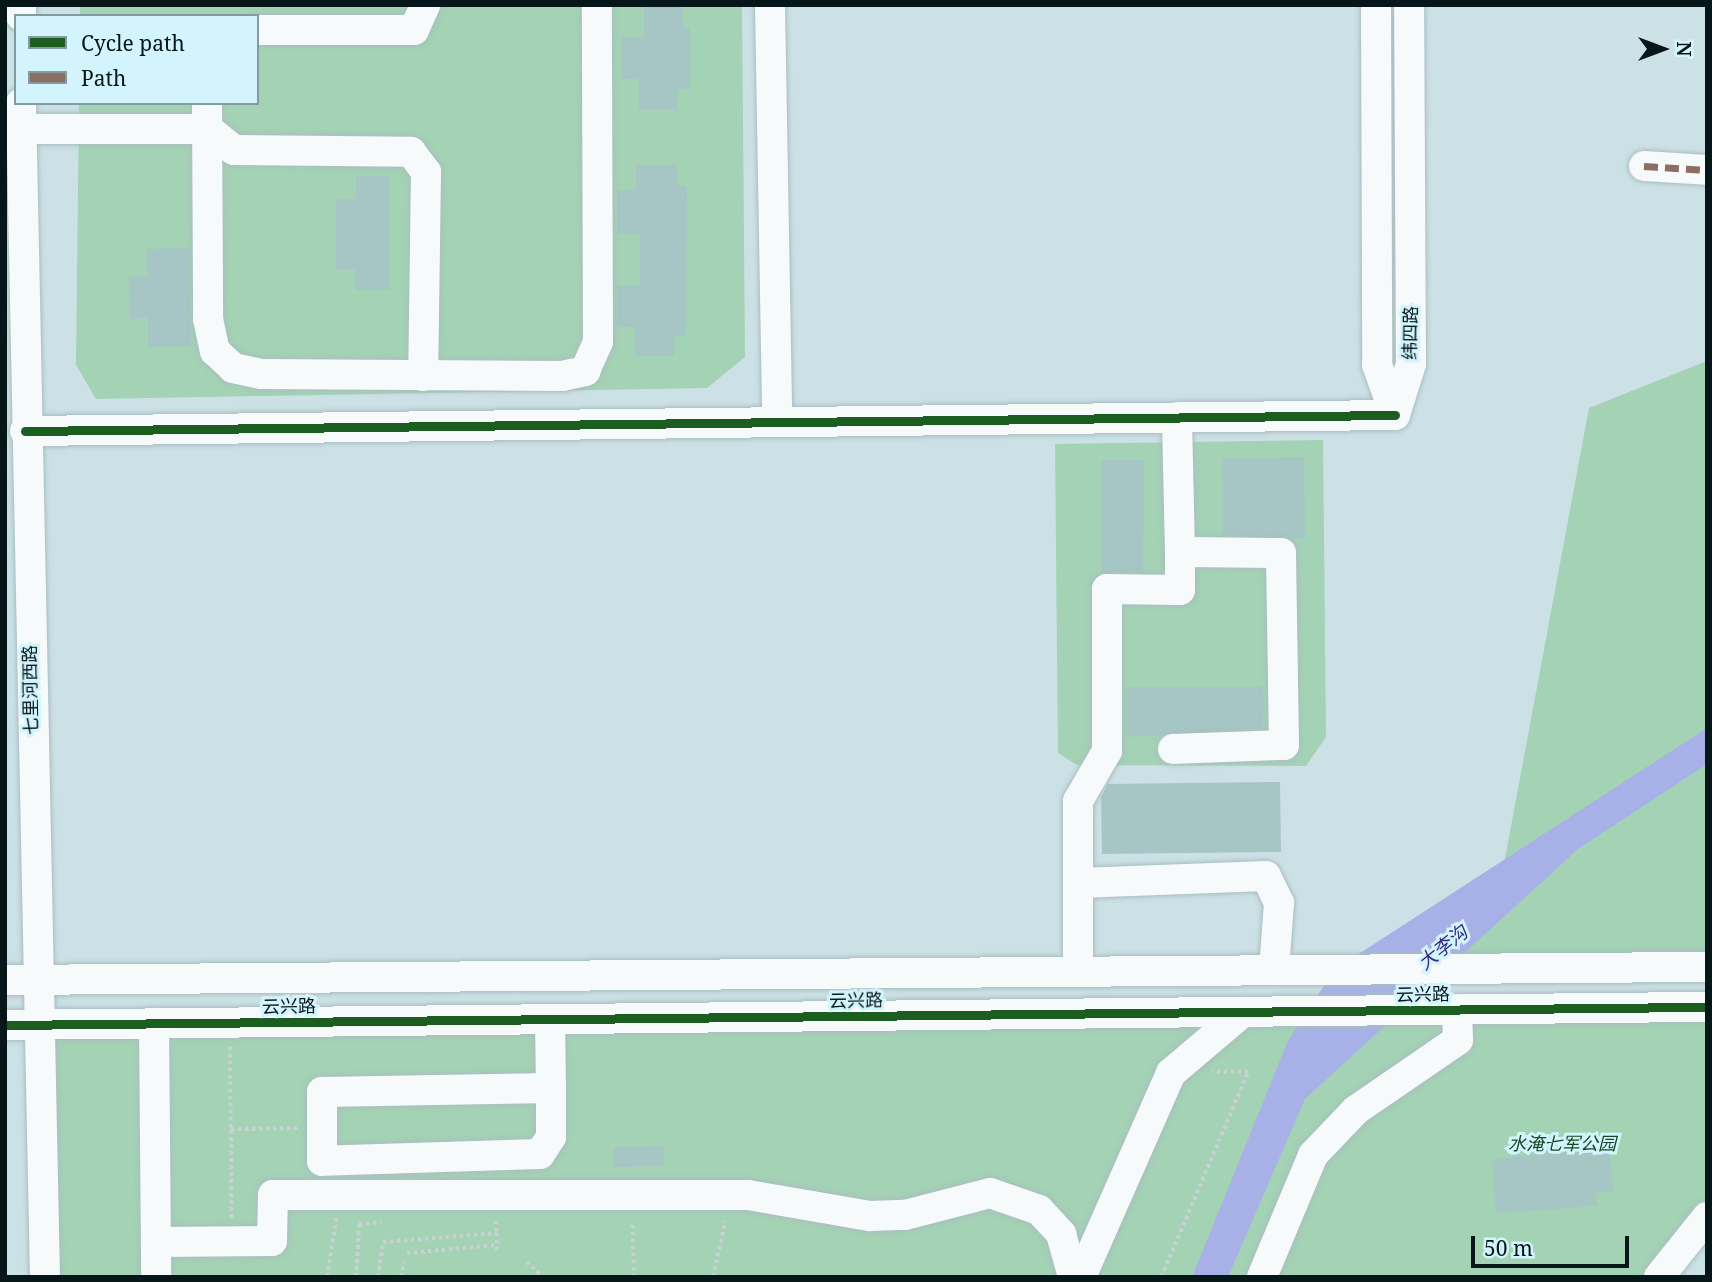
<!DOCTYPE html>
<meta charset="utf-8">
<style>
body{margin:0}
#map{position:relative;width:1712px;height:1282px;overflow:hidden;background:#cbe1e6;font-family:"Noto Serif","Noto Sans SC",serif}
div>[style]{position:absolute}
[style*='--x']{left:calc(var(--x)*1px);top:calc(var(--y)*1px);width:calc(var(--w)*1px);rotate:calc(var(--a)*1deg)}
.green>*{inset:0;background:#a3d2b4}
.water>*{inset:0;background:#a7b1e8}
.building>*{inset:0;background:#a5c6c4}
.path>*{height:3.5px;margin-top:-1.75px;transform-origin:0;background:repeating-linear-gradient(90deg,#cad1d2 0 3.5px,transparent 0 7px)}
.roads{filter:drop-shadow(0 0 2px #abbdc1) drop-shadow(0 0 2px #abbdc1)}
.minor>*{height:30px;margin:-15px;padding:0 15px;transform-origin:15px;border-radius:15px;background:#f7fafb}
.quiet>*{height:7px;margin-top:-3.5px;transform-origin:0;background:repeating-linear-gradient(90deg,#8d6e63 0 14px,transparent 0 21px)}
.cycleway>*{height:9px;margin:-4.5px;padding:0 4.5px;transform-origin:4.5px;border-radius:4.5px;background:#1b5e20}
span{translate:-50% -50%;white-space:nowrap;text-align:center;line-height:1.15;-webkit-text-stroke:6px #d3f4fc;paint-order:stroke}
.street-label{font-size:18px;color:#071619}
.park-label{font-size:18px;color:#164922;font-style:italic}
.water-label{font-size:19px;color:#322b82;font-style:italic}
.frame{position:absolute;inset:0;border:7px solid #071619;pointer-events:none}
.legend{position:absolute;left:14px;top:14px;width:245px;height:91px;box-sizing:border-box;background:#d3f4fc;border:2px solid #819ba1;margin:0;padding:9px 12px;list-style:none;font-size:21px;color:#071619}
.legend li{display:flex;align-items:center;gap:14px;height:35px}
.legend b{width:35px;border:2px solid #819ba1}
.north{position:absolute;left:1628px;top:14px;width:70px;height:70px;-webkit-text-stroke:5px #d3f4fc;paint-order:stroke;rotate:90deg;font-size:19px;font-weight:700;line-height:28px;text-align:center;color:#071619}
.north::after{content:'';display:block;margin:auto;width:24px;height:32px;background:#071619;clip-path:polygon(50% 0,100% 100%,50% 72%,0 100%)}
.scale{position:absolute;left:1471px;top:1236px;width:158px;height:32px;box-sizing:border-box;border:4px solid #071619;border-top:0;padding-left:9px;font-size:21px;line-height:24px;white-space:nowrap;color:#071619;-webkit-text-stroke:5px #d3f4fc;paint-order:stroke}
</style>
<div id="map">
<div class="green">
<i style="clip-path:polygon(80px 5px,742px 5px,745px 357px,707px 388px,96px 399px,76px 365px,79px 103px,257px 103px,257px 16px,80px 16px)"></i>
<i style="clip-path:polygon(1707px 361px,1707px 967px,1334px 970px,1504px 864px,1589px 408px)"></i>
<i style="clip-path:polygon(1323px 440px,1326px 737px,1306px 766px,1077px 765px,1058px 753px,1055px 444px)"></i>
<i style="clip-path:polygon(1707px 1007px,1707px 1217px,1659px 1277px,45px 1277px,37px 1025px)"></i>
</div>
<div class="water">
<i style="clip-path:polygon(1707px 728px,1707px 764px,1578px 849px,1305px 1099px,1228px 1277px,1192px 1277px,1288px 1041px,1334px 970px)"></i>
</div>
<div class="building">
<i style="clip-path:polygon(644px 5px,683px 5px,683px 27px,690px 27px,690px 89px,678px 89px,678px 109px,639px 109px,639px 79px,621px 79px,621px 37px,644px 38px)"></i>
<i style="clip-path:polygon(636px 165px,678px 165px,678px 185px,687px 185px,686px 336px,674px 336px,674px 356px,635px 356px,635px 327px,617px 327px,617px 285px,640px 285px,640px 234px,617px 234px,617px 190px,636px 190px)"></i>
<i style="clip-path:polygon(356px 176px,389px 176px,390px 290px,355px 290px,355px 269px,336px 269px,336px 199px,356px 199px)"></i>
<i style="clip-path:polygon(189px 248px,191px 346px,148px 347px,148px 318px,130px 319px,129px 277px,147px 276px,146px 249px)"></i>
<i style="clip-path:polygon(1304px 457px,1305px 539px,1223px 535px,1222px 458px)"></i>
<i style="clip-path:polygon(1102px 460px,1144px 460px,1143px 572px,1101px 573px)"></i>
<i style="clip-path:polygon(1127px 687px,1263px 687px,1263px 728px,1127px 737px)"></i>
<i style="clip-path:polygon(1280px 782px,1281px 852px,1102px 854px,1101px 797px,1108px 784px)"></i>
<i style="clip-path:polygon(1609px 1144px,1613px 1191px,1596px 1193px,1597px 1206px,1496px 1213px,1492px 1160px)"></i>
<i style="clip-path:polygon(664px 1146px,664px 1166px,613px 1167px,613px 1147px)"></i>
</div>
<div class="path">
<i style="--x:230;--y:1047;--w:82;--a:89.3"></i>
<i style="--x:231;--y:1218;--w:89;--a:-90"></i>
<i style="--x:231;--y:1129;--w:68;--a:-0.8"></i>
<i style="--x:496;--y:1221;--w:12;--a:85"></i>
<i style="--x:633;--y:1225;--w:52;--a:88.9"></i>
<i style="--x:407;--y:1253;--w:90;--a:-5.1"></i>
<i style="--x:527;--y:1262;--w:22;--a:43"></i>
<i style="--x:327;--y:1277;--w:60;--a:-81.3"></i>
<i style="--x:356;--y:1277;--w:53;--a:-86.8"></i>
<i style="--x:359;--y:1224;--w:22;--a:-5"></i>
<i style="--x:378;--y:1277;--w:35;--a:-82"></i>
<i style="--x:383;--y:1242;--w:114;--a:-4.5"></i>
<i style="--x:497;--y:1233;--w:17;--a:90"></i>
<i style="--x:401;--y:1277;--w:15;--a:-79"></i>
<i style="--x:681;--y:1277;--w:4;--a:0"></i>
<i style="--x:713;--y:1277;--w:57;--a:-77.9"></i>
<i style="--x:1161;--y:1277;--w:223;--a:-67"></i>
<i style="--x:1248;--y:1072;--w:36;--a:180"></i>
</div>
<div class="roads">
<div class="minor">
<i style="--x:21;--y:5;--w:11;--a:90"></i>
<i style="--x:770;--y:5;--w:416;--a:89"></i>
<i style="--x:1376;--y:5;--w:360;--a:89.8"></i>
<i style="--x:1377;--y:365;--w:53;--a:70.2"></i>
<i style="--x:261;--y:30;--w:153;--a:0"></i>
<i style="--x:414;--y:30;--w:27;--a:-66"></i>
<i style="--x:21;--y:103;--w:1174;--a:88.83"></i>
<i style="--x:207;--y:103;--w:216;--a:89.7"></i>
<i style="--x:208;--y:319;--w:33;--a:78"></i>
<i style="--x:215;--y:351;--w:25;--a:43"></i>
<i style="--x:233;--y:368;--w:29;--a:12"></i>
<i style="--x:261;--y:374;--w:301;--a:0.4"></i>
<i style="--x:562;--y:376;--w:24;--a:-12"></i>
<i style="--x:585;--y:371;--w:32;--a:-66"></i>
<i style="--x:598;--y:342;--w:337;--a:-90.2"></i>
<i style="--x:21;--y:129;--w:187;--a:0"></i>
<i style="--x:208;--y:129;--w:33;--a:39"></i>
<i style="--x:234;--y:150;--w:177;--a:0.6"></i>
<i style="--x:411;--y:152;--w:25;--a:53"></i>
<i style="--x:426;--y:172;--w:204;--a:90.8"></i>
<i style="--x:1644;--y:166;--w:63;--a:3.6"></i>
<i style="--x:1395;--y:415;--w:53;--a:-72.6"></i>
<i style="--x:1411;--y:364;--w:359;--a:-90.3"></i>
<i style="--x:25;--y:431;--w:1370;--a:-0.67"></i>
<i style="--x:1173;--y:749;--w:111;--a:-2.1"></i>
<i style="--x:1284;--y:745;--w:192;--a:-90.9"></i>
<i style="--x:1281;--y:553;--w:101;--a:-179.4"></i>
<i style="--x:1180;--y:552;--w:135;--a:-91.3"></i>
<i style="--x:1078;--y:883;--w:188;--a:-2.1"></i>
<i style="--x:1266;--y:876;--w:30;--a:64"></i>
<i style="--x:1279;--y:903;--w:67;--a:94.3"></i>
<i style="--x:1078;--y:972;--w:171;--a:-90"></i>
<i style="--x:1078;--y:801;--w:58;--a:-59.9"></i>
<i style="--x:1107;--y:751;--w:162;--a:-90"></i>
<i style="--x:1107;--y:589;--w:73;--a:0.8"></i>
<i style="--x:1180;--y:590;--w:38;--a:-90"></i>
<i style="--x:5;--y:980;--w:1702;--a:-0.44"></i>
<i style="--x:550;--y:1019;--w:69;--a:89.2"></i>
<i style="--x:551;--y:1088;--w:49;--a:90"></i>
<i style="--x:551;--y:1137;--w:20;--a:123"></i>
<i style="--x:540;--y:1154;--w:218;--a:178.2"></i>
<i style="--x:322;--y:1161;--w:69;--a:-90"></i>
<i style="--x:322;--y:1092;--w:229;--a:-1"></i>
<i style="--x:154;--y:1023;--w:254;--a:89.5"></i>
<i style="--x:5;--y:1025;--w:1702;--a:-0.61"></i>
<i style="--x:156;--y:1242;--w:116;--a:-0.5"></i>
<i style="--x:272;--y:1241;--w:46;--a:-88.8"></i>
<i style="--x:273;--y:1195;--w:475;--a:0"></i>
<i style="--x:748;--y:1195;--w:124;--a:9.8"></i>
<i style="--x:870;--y:1216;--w:35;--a:-2"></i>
<i style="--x:905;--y:1215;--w:88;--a:-14.5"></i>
<i style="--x:990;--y:1193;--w:52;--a:19.1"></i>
<i style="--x:1039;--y:1210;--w:33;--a:47"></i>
<i style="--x:1061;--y:1234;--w:45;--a:74.4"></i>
<i style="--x:1081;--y:1277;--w:223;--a:-66.2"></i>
<i style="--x:1171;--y:1073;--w:94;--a:-40.3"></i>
<i style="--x:1262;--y:1277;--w:132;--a:-67.3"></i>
<i style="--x:1313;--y:1155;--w:62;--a:-46.3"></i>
<i style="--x:1356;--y:1110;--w:124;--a:-34.5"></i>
<i style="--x:1458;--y:1040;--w:31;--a:-92"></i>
<i style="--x:1659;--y:1277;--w:77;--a:-51.3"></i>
</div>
</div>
<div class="quiet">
<i style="--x:1644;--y:166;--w:63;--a:3.6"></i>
</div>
<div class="cycleway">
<i style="--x:25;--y:431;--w:1370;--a:-0.67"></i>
<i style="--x:5;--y:1025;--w:1702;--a:-0.61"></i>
</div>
<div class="street-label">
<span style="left:1410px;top:333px;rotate:-89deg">纬四路</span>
<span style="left:30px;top:690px;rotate:-91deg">七里河西路</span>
<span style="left:1423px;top:994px;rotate:-1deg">云兴路</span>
<span style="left:856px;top:1000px;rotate:-1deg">云兴路</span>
<span style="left:289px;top:1006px;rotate:-1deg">云兴路</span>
</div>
<div class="park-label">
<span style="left:1562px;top:1143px">水淹七军公园</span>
</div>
<div class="water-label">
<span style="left:1443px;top:948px;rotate:-39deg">大李沟</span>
</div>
<div class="frame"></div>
<ul class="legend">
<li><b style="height:9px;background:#1b5e20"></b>Cycle path</li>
<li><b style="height:9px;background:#8d6e63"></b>Path</li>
</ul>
<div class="north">N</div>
<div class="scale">50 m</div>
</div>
